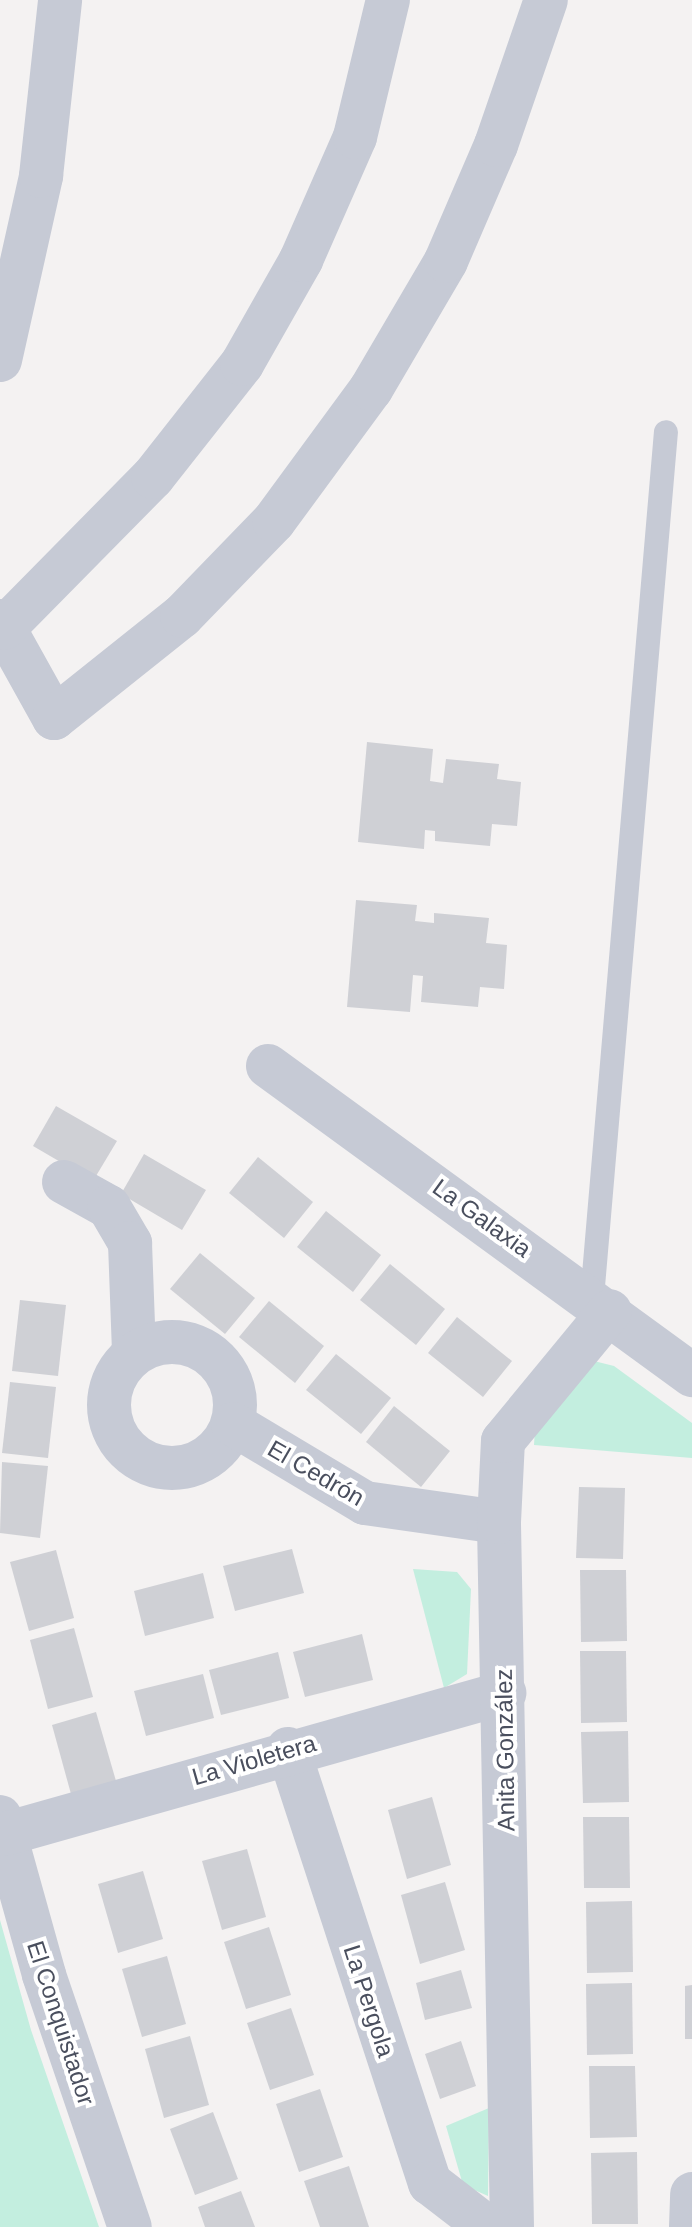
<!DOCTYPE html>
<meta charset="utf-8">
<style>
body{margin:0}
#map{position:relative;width:692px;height:2227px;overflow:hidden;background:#f4f2f2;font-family:Arial,sans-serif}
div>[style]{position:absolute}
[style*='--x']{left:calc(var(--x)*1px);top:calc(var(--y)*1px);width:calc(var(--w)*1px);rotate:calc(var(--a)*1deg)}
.green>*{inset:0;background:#c3eedf}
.building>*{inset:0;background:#cfd0d5}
.lane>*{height:24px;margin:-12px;padding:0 12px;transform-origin:12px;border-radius:12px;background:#c6cad5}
.street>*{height:44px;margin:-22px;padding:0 22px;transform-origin:22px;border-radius:22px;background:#c6cad5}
.street>.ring{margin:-22px;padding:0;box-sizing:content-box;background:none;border:44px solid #c6cad5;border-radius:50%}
span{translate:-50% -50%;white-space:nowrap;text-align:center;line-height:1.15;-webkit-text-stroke:8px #fff;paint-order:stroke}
.street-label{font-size:24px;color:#4a4f5e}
</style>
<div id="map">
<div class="green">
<i style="clip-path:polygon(594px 1361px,614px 1366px,692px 1423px,692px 1458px,534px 1445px,535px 1429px)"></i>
<i style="clip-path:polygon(413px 1569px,457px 1572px,471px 1589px,467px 1674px,444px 1688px)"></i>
<i style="clip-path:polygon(0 1920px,31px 2030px,99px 2227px,0 2227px)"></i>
<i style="clip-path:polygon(489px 2108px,488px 2196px,463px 2185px,446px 2126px)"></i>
</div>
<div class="building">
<i style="clip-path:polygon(367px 742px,433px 749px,430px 781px,443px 783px,446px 759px,499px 764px,497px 779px,521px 782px,517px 826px,492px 824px,490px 846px,435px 841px,435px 831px,425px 830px,424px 849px,358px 842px)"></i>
<i style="clip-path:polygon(356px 900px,417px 905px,415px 921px,434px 923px,434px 913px,489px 918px,486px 943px,507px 945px,504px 989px,480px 987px,478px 1007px,421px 1002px,423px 976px,413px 975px,410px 1012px,347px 1007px)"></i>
<i style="clip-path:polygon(56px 1106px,117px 1141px,93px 1181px,33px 1146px)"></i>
<i style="clip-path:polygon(144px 1154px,206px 1190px,182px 1230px,121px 1194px)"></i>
<i style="clip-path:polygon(258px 1157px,313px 1202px,284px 1238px,229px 1193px)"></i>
<i style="clip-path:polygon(326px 1211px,381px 1255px,353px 1292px,297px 1247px)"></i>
<i style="clip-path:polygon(200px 1253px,255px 1298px,225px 1334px,170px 1289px)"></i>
<i style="clip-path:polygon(390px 1264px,445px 1309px,416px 1345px,360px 1300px)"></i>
<i style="clip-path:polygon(20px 1300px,66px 1305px,58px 1376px,12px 1371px)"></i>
<i style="clip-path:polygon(269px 1301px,324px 1346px,295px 1383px,239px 1337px)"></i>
<i style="clip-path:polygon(457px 1317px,512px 1361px,483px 1397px,428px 1353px)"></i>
<i style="clip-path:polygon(336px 1354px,391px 1398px,361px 1434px,306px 1390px)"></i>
<i style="clip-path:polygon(10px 1382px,56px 1387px,48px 1458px,2px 1453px)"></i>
<i style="clip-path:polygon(394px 1406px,450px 1451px,421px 1487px,366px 1442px)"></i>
<i style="clip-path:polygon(2px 1462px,48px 1466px,40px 1538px,0 1533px)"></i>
<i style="clip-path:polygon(579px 1487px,625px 1488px,623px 1559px,576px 1558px)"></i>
<i style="clip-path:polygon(292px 1549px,304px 1593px,235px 1611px,223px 1566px)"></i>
<i style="clip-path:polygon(56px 1550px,74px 1618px,29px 1631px,10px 1562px)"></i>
<i style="clip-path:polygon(580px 1570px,626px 1570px,627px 1641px,581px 1642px)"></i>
<i style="clip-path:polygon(203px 1573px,214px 1618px,145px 1636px,134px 1591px)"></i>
<i style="clip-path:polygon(74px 1628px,93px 1697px,48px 1709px,30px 1640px)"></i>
<i style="clip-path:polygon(362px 1634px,373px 1680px,305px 1697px,293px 1652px)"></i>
<i style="clip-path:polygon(580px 1651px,626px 1651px,627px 1722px,581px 1723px)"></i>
<i style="clip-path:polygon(278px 1652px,289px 1698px,221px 1715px,209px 1670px)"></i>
<i style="clip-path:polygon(203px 1674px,214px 1718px,146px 1736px,134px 1691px)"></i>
<i style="clip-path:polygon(96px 1712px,116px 1781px,71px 1794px,52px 1725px)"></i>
<i style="clip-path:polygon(628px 1731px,629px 1802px,583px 1803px,581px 1732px)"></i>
<i style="clip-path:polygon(432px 1797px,451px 1865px,407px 1879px,388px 1810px)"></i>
<i style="clip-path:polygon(583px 1817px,629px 1817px,630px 1888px,584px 1888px)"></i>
<i style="clip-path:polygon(247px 1849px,266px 1917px,222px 1930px,202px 1861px)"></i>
<i style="clip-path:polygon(143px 1871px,163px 1939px,118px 1953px,98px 1884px)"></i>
<i style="clip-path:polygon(445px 1882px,465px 1950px,420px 1964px,401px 1895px)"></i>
<i style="clip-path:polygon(632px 1901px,633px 1972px,587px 1973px,586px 1902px)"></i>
<i style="clip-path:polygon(269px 1927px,291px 1995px,246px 2009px,224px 1942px)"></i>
<i style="clip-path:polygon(167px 1956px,186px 2024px,142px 2037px,122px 1969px)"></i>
<i style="clip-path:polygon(461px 1970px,472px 2008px,425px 2020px,416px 1983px)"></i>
<i style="clip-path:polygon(632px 1983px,633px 2054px,587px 2055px,586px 1984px)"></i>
<i style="clip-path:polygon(692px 1985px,692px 2039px,685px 2039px,685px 1986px)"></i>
<i style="clip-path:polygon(291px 2008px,314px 2075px,270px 2090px,247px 2023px)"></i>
<i style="clip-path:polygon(190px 2036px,209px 2105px,164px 2118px,145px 2049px)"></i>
<i style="clip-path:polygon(461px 2041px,476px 2086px,440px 2099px,425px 2054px)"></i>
<i style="clip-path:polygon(589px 2066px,635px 2066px,637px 2137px,590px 2138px)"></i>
<i style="clip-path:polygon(320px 2089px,343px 2157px,299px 2172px,276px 2104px)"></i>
<i style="clip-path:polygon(213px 2112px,238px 2179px,195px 2195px,170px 2129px)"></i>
<i style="clip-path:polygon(637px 2152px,638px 2224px,592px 2224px,591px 2153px)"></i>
<i style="clip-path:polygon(349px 2166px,369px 2227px,320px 2227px,304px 2181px)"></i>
<i style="clip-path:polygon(241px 2191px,255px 2227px,205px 2227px,198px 2207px)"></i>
</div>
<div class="lane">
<i style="--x:592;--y:1298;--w:869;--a:-85.12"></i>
</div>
<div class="street">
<i style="--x:0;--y:360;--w:189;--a:-77.4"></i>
<i style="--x:41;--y:176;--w:177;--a:-83.8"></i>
<i style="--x:0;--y:621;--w:111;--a:60.9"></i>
<i style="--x:54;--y:718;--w:164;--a:-38.6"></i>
<i style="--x:182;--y:616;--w:132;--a:-45.9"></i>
<i style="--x:274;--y:521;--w:164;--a:-53.7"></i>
<i style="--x:371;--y:389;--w:148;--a:-59.6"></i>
<i style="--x:446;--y:261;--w:126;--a:-66.7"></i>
<i style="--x:496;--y:145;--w:153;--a:-71"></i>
<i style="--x:4;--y:628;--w:212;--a:-45.4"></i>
<i style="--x:153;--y:477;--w:144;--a:-51.8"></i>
<i style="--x:242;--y:364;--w:120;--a:-60.4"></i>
<i style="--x:301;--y:260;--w:134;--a:-66.3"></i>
<i style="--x:355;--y:137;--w:141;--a:-76.5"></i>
<i style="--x:268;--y:1066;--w:525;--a:36.08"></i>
<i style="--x:64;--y:1182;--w:51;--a:29.1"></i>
<i style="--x:109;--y:1207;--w:42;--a:59.7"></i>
<i style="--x:130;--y:1243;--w:111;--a:87.9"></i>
<i class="ring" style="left:109px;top:1342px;width:82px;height:82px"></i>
<i style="--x:233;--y:1424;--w:154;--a:30.9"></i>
<i style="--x:365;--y:1503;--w:135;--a:8.1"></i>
<i style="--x:288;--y:1749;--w:457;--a:71.9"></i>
<i style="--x:430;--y:2183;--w:72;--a:37.7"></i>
<i style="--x:0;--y:1817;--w:164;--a:74.4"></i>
<i style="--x:44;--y:1975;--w:266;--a:71.2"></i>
<i style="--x:5;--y:1834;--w:519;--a:-15.78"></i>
<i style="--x:512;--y:2227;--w:705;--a:-91.06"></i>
<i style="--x:499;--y:1522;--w:81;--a:-87.2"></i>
<i style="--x:503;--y:1441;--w:168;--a:-50.5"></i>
<i style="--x:691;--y:2227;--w:33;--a:-88"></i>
</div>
<div class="street-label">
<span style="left:482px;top:1218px;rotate:36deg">La Galaxia</span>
<span style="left:316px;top:1473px;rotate:30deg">El Cedrón</span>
<span style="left:505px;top:1750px;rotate:-91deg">Anita González</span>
<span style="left:254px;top:1760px;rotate:-16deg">La Violetera</span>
<span style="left:369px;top:2001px;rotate:72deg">La Pergola</span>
<span style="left:61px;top:2023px;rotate:72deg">El Conquistador</span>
</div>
</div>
